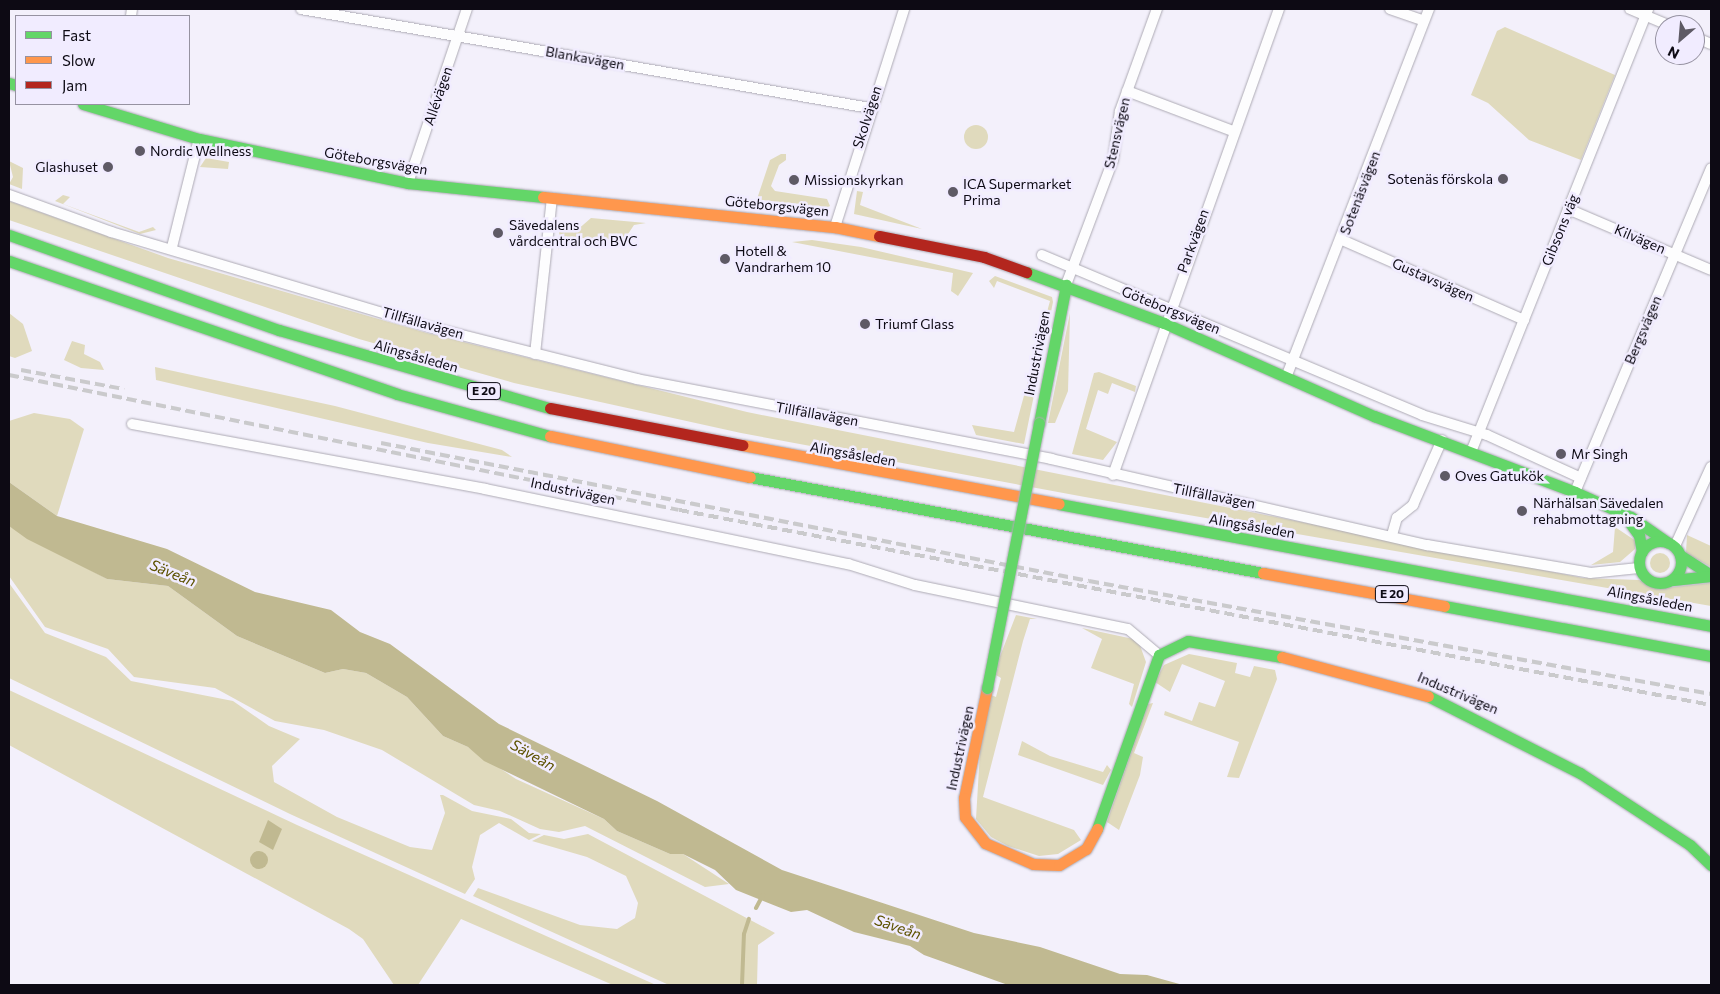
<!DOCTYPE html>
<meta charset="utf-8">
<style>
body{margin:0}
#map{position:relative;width:1720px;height:994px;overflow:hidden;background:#f3f0fb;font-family:Commissioner,sans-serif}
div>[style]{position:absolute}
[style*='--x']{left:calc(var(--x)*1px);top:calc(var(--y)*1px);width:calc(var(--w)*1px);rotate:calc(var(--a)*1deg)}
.green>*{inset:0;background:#e0dabd}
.round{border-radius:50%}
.water>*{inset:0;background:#c0b991}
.stream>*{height:4px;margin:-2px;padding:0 2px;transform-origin:2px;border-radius:2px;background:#c0b991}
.roads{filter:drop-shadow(0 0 1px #adaab4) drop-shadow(0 0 1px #adaab4)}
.street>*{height:10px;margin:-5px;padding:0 5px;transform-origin:5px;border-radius:5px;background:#fdfdfe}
.fast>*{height:11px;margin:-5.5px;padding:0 5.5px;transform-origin:5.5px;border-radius:5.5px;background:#63d668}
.fast>.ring{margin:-5.5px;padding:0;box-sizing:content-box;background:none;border:11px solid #63d668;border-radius:50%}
.slow>*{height:11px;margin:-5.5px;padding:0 5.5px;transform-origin:5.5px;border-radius:5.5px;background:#ff974d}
.jam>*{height:11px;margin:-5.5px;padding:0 5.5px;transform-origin:5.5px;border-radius:5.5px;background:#b3261e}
.rail>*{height:4px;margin-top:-2px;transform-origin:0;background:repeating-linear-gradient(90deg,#cacacc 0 10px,transparent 0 15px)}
.bridges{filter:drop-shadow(0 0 1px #adaab4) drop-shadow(0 0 1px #adaab4)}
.fast-bridge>*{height:11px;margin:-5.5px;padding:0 5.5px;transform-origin:5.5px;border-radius:5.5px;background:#63d668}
.dots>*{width:14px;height:14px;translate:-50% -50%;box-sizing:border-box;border:2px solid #f1ecff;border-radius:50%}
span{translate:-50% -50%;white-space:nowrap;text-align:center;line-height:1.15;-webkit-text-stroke:5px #f1ecff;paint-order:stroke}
.shield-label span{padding:1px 4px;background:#f1ecff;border:1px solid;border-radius:4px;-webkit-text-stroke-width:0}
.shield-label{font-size:12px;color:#0d0a14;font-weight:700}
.street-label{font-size:14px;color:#0d0a14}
.poi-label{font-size:14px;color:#0d0a14}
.left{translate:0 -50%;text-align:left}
.right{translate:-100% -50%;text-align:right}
.water-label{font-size:15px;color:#5d5201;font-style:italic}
.frame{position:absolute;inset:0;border:10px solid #0d0a14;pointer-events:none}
.legend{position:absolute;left:15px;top:15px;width:175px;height:90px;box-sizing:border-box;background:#f1ecff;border:1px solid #9692a1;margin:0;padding:6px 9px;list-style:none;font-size:15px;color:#0d0a14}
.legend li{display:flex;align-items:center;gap:10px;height:25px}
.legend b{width:25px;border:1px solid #9692a1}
.north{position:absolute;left:1655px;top:15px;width:50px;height:50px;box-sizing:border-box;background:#f1ecff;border:1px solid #9692a1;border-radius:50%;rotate:207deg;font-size:14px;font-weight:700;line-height:20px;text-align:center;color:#0d0a14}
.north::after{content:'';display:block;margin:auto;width:18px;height:22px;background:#5e5a65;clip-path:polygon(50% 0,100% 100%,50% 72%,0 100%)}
</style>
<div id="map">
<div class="green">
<i style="clip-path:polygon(1505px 27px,1615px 75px,1581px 160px,1529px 140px,1488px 103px,1471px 95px,1497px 31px)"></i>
<i class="round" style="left:964px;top:125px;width:24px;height:24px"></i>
<i style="clip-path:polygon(781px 154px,786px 154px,786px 160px,779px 165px,771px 186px,775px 191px,827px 199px,830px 206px,821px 210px,757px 199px,770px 160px)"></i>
<i style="clip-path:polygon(206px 158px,229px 162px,228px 169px,200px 167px)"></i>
<i style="clip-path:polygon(9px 161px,23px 168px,22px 189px,9px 184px,13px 177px)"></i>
<i style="clip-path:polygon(857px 191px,863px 192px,860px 205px,922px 229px,854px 214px)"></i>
<i style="clip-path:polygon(63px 195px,70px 197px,63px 204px,139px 232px,153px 227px,156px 230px,140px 234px,55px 201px)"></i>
<i style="clip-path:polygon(9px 201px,168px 258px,427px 333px,747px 412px,1583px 578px,1639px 580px,1656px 589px,1711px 583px,1711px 606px,1085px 497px,741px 433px,514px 383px,359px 339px,9px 220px)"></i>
<i style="clip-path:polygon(591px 218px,646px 223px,634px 225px,624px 240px,563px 237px,558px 250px,560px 224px,576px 231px)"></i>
<i style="clip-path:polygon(812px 240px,861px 247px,973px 273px,958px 296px,951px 291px,953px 273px,792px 242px)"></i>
<i style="clip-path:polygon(995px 276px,1052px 297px,1053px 302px,1024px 444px,976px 435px,972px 425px,1014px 432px,1050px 301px,997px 281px,994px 288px,989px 281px)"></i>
<i style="clip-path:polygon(9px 313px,23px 324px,32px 351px,15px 358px,9px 356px)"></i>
<i style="clip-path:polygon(1070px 313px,1068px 391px,1055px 423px,1048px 423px)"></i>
<i style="clip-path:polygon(72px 341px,85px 345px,84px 354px,100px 362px,104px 370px,81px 368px,64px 360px)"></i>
<i style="clip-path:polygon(155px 367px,335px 406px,502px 450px,512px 457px,428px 443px,156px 380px)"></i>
<i style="clip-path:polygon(1099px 372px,1136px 386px,1135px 392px,1112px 383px,1108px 394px,1098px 390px,1086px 429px,1117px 442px,1103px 460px,1072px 454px,1094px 373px)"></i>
<i style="clip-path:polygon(34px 413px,70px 419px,84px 429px,57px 516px,9px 482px,9px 421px)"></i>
<i style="clip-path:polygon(9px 526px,107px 579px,168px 586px,237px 636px,325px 673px,343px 669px,366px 673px,407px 697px,443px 736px,468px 747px,516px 779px,604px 819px,617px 831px,670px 854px,683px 854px,729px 884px,705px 887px,585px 826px,559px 832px,540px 829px,500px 811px,474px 805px,382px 750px,324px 730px,275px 721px,215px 688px,134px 677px,108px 649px,45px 627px,9px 576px)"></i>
<i style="clip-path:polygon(1615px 527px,1636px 541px,1635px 549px,1620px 562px,1591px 565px,1613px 552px)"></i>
<i style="clip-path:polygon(1687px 535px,1711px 546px,1711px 567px,1686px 553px)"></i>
<i class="round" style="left:1650px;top:553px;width:20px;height:20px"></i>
<i style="clip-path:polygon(9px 583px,45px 633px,106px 657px,131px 681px,233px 701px,269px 726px,300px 739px,272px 766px,274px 782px,337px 817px,410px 847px,432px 850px,445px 813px,440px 795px,443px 795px,472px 811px,511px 819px,529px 833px,541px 834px,529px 840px,499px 823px,480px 835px,472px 867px,475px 879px,465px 894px,290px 814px,9px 678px)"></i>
<i style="clip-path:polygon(1016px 615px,1037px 619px,1030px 619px,1023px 641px,983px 797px,1074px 830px,1081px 840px,1058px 854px,1039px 856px,1008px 846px,991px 837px,976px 819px,980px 751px,991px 695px,996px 697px,1001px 678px,996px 675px,999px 659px)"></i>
<i style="clip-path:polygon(1082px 628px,1138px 640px,1146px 662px,1132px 707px,1129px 704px,1134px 684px,1091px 668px,1102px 639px)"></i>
<i style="clip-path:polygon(1189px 654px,1237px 663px,1235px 673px,1250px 677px,1254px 666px,1275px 670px,1277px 679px,1239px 778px,1227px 777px,1239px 742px,1164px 715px,1165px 711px,1192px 721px,1199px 702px,1215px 707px,1225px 681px,1182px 664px,1170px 692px,1155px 682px,1164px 665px)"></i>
<i style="clip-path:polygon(9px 690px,297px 825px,656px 985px,613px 985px,461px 919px,418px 985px,394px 985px,363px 939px,349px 929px,9px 745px)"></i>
<i style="clip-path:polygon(1153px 703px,1134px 753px,1143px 757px,1140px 775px,1119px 830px,1107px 822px,1148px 704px)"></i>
<i style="clip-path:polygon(1022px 741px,1050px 756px,1103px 772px,1107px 765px,1111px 770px,1103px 785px,1018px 755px)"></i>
<i style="clip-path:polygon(588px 834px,775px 933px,758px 945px,757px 985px,669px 985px,473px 896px,478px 888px,580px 925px,617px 929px,635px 918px,638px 903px,626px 876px,587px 857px,532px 841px,544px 835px,564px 839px)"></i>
</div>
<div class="water">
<i style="clip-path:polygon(9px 482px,57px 516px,167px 549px,255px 592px,331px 610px,360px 632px,390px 644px,499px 724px,657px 801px,782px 870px,974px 933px,1040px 947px,1120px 974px,1147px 975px,1183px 985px,1008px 985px,924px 955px,910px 946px,854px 932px,807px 910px,791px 912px,736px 890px,715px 870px,683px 854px,670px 854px,617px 831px,604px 819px,484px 761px,468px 747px,443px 736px,407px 697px,366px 673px,343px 669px,325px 673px,237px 636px,168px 586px,107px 579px,27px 539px,9px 526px)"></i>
<i style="clip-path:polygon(268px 820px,282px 829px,273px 850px,259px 842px)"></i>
<i class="round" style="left:250px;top:851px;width:18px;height:18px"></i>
</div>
<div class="stream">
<i style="--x:756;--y:908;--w:15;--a:-62"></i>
<i style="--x:742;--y:985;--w:51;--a:-87.8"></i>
<i style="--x:744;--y:934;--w:16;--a:-72"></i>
</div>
<div class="roads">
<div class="street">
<i style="--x:301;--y:9;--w:578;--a:9.87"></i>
<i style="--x:1390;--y:9;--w:36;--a:19"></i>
<i style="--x:1630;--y:9;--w:41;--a:22.8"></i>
<i style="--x:131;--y:16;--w:7;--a:-82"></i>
<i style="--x:1695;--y:37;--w:17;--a:24"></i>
<i style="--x:1127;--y:91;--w:113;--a:20.7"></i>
<i style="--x:408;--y:183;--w:184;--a:-71.3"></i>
<i style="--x:9;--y:195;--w:109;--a:19.9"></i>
<i style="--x:111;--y:232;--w:337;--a:16.6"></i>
<i style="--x:434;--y:328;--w:209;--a:14.1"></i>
<i style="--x:637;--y:379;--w:422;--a:10.9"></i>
<i style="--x:1051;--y:459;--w:386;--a:12.9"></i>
<i style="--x:1427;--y:545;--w:165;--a:9.7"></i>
<i style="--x:1590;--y:573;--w:49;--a:-5.8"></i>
<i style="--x:1568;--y:209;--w:155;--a:23.1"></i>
<i style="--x:835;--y:227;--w:229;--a:-72.4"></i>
<i style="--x:1342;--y:240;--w:199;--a:23.7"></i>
<i style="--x:172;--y:247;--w:111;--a:-76"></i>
<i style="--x:1042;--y:255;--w:412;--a:22.8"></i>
<i style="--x:1422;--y:415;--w:68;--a:17.1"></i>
<i style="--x:1487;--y:435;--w:103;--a:24.6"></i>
<i style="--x:1066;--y:285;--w:134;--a:-69.4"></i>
<i style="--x:1113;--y:160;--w:49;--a:-81.9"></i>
<i style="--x:1120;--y:111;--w:109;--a:-70.1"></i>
<i style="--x:535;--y:354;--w:157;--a:-83.8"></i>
<i style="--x:1287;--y:375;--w:393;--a:-68.8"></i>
<i style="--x:132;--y:424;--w:359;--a:10.4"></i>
<i style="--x:485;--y:489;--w:371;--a:11.7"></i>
<i style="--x:848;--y:564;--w:70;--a:17.4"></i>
<i style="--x:915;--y:585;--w:217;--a:11.7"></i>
<i style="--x:1128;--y:629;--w:40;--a:40"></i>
<i style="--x:1471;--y:452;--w:477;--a:-68.2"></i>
<i style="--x:1113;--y:475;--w:495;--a:-70.4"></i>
<i style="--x:1575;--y:492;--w:351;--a:-67.2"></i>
<i style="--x:1392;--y:535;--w:18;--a:-74"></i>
<i style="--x:1397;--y:518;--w:21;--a:-39"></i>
<i style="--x:1413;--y:505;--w:71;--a:-66"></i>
<i style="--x:1675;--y:546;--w:87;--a:-65.5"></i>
</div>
<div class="fast">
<i style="--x:9;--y:83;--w:7;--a:16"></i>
<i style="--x:83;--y:104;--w:121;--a:16.8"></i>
<i style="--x:199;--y:139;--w:214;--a:11.9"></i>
<i style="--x:408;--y:183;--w:136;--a:5.9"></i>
<i style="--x:9;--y:235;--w:286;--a:19.4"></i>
<i style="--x:279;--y:330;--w:282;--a:16.1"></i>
<i style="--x:9;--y:261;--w:410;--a:18.9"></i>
<i style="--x:397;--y:394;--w:159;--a:15.4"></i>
<i style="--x:1026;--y:272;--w:147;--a:20.3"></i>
<i style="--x:1164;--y:323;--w:230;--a:23.9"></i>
<i style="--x:1374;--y:416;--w:215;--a:20.7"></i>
<i style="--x:1575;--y:492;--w:61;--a:24.1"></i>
<i style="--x:1631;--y:517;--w:44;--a:34.8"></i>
<i style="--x:1039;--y:423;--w:141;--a:-78.9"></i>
<i style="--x:750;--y:477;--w:522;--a:10.6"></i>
<i style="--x:1059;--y:504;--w:663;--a:10.6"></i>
<i style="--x:1625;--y:516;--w:24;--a:54"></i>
<i style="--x:1639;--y:535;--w:17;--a:80"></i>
<i class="ring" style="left:1639px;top:541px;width:31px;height:31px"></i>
<i style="--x:1680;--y:555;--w:37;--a:33"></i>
<i style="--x:1673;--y:580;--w:38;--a:-6"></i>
<i style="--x:1444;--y:606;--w:272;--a:10.6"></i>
<i style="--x:1428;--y:696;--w:170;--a:26.9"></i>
<i style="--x:1580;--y:773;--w:131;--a:33.2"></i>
<i style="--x:1690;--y:845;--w:29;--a:44"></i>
<i style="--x:1097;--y:829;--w:185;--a:-70.4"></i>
<i style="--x:1159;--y:655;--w:32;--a:-26"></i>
<i style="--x:1188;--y:641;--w:95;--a:9.7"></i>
</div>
<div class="slow">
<i style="--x:543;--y:197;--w:294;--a:5.9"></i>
<i style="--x:835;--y:227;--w:45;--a:11.6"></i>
<i style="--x:550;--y:436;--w:204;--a:11.6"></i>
<i style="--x:742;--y:445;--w:322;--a:10.5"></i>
<i style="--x:1263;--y:573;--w:184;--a:10.3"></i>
<i style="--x:1282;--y:657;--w:151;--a:15"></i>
<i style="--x:987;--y:688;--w:112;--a:101.8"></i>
<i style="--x:964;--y:798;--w:19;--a:87"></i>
<i style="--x:965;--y:817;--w:33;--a:52"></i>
<i style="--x:985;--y:843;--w:52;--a:23.6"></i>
<i style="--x:1033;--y:864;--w:26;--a:2"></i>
<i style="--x:1059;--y:865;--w:31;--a:-31"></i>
<i style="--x:1086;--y:849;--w:23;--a:-61"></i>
</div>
<div class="jam">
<i style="--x:879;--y:236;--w:107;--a:11.3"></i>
<i style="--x:984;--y:257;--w:45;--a:19.7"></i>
<i style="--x:550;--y:408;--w:196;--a:10.9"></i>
</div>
</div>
<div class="rail">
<i style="--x:21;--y:370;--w:105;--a:10.5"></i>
<i style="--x:9;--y:375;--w:683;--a:11.39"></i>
<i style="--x:679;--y:510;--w:1050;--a:10.7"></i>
<i style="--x:381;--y:443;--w:721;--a:11.03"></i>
<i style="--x:1089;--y:581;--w:632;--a:10.3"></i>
</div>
<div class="bridges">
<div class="fast-bridge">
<i style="--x:987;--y:688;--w:270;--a:-78.9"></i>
</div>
</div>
<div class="dots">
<i style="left:140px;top:151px;background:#5e5a65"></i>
<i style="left:108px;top:167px;background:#5e5a65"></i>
<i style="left:1503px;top:179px;background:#5e5a65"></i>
<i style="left:794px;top:180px;background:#5e5a65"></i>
<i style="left:953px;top:192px;background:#5e5a65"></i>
<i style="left:498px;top:233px;background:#5e5a65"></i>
<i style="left:725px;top:259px;background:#5e5a65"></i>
<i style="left:865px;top:324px;background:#5e5a65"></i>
<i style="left:1561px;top:454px;background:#5e5a65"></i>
<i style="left:1445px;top:476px;background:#5e5a65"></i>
<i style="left:1522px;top:511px;background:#5e5a65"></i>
</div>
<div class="shield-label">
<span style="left:484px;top:391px">E 20</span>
<span style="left:1392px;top:594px">E 20</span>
</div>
<div class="street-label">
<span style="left:585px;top:58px;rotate:10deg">Blankavägen</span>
<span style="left:438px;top:96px;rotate:-71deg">Allévägen</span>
<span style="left:867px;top:117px;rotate:-72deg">Skolvägen</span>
<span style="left:1117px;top:133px;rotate:-77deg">Stensvägen</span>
<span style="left:376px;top:161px;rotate:10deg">Göteborgsvägen</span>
<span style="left:1360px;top:193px;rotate:-69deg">Sotenäsvägen</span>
<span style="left:777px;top:206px;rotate:6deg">Göteborgsvägen</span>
<span style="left:1560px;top:230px;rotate:-68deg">Gibsons väg</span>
<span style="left:1640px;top:239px;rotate:23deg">Kilvägen</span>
<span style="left:1193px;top:241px;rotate:-70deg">Parkvägen</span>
<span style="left:1433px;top:280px;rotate:24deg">Gustavsvägen</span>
<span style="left:1171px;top:310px;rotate:22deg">Göteborgsvägen</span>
<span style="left:423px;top:323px;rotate:16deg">Tillfällavägen</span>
<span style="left:1643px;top:330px;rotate:-67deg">Bergsvägen</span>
<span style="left:1037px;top:353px;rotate:-79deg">Industrivägen</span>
<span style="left:416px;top:356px;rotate:16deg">Alingsåsleden</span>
<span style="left:817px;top:414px;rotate:10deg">Tillfällavägen</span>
<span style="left:853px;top:454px;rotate:10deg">Alingsåsleden</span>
<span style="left:573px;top:491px;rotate:12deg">Industrivägen</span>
<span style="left:1214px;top:496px;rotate:11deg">Tillfällavägen</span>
<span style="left:1252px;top:526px;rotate:10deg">Alingsåsleden</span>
<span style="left:1650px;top:599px;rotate:11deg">Alingsåsleden</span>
<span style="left:1458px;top:693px;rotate:23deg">Industrivägen</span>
<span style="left:960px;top:748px;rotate:-78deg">Industrivägen</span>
</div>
<div class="poi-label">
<span class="left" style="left:150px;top:151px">Nordic Wellness</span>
<span class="right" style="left:98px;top:167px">Glashuset</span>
<span class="right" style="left:1493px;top:179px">Sotenäs förskola</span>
<span class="left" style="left:804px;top:180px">Missionskyrkan</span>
<span class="left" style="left:963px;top:192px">ICA Supermarket<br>Prima</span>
<span class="left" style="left:509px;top:233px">Sävedalens<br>vårdcentral och BVC</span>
<span class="left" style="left:735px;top:259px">Hotell &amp;<br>Vandrarhem 10</span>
<span class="left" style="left:875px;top:324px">Triumf Glass</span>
<span class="left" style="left:1571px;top:454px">Mr Singh</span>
<span class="left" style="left:1455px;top:476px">Oves Gatukök</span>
<span class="left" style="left:1533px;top:511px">Närhälsan Sävedalen<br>rehabmottagning</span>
</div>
<div class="water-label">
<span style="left:173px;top:573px;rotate:22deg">Säveån</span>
<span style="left:533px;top:755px;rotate:29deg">Säveån</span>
<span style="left:898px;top:927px;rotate:19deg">Säveån</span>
</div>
<div class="frame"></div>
<ul class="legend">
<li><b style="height:6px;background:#63d668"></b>Fast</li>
<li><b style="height:6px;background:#ff974d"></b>Slow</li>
<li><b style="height:6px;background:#b3261e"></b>Jam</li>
</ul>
<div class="north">N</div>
</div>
